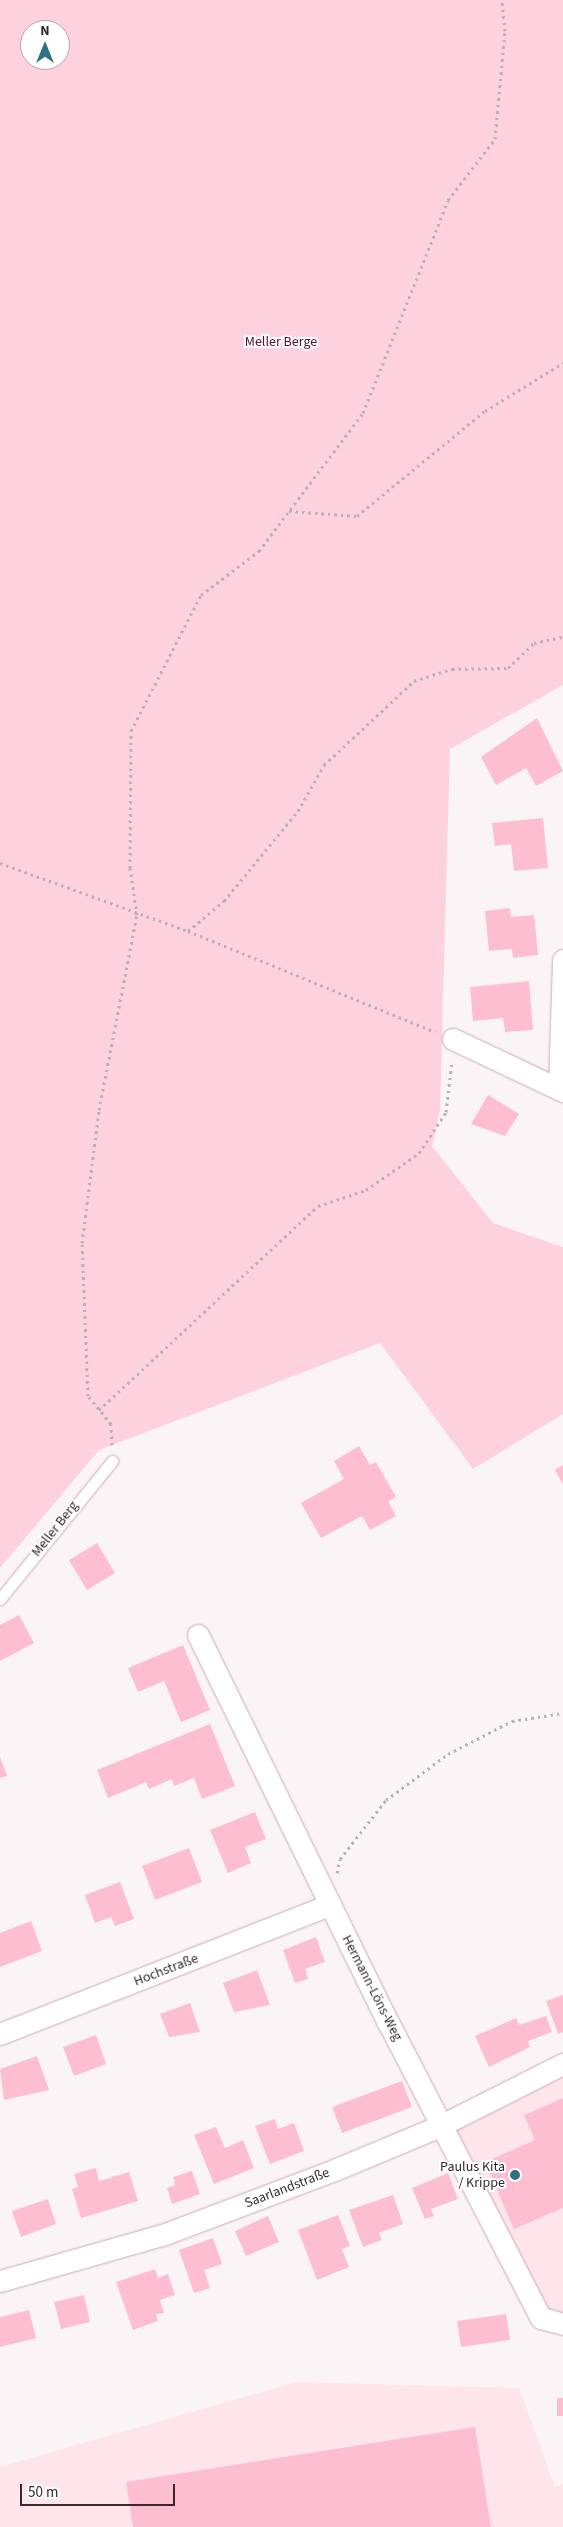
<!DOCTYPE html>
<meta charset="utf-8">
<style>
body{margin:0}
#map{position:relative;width:563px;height:2527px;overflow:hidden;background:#fbf4f6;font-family:"Source Sans 3",sans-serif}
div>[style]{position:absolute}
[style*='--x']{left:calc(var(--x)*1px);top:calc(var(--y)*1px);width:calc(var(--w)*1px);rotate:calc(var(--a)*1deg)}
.built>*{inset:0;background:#fee5ec}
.green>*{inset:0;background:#fdd1de}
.building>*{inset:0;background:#fdbed1}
.path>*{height:3px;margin-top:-1.5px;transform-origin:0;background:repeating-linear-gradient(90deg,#bab1b4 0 2.5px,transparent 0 6.5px)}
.roads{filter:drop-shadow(0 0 1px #cbabb4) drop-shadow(0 0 1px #cbabb4)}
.lane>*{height:11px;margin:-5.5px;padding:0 5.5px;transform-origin:5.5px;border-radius:5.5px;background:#fff}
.street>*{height:21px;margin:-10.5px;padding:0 10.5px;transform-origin:10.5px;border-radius:10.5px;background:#fff}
.dots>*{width:14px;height:14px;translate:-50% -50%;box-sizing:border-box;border:2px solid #fff;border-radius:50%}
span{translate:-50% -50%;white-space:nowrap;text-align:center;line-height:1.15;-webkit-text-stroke:4px #fff;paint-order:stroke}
.park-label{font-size:14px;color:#57102f}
.street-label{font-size:14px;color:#35292d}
.poi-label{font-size:14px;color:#35292d}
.right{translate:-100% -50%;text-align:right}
.north{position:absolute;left:20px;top:20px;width:50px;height:50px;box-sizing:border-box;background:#fff;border:1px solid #aea9ab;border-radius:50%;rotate:0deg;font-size:14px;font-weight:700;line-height:20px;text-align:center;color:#35292d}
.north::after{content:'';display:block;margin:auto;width:18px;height:22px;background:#2f7283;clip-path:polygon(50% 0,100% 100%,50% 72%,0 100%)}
.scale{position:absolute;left:20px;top:2484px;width:155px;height:22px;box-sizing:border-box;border:2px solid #35292d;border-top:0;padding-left:6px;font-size:15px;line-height:18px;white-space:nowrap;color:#35292d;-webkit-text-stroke:4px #fff;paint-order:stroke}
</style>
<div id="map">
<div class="built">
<i style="clip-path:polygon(563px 2062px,563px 2324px,541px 2318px,442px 2125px)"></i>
<i style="clip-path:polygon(296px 2382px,519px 2388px,555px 2487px,563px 2484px,563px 2527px,0 2527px,0 2467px)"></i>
</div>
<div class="green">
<i style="clip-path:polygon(evenodd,0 0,563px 0,563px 685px,450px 749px,440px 1110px,432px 1146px,493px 1223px,563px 1247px,563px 1414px,473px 1469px,380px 1343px,99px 1450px,0 1568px,0 0,30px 30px,60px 30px,60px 60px,30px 60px,30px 30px)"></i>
</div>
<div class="building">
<i style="clip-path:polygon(537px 718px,563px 771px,536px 786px,526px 768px,496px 785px,481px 757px)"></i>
<i style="clip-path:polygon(543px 818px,548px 868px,514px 871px,511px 844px,495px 846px,492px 823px)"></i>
<i style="clip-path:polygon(510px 908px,511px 917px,534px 915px,538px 955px,513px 958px,512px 949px,489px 951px,485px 911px)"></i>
<i style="clip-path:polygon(529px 981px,533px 1030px,505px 1032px,503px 1018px,473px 1021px,470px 987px)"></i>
<i style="clip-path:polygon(488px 1095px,519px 1114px,505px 1136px,471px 1124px)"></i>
<i style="clip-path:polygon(359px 1446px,370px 1465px,376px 1462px,396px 1497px,388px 1501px,396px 1516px,370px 1530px,362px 1516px,321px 1538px,301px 1503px,344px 1479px,334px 1461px)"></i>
<i style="clip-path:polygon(563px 1465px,563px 1484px,555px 1470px)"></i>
<i style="clip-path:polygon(97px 1543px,115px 1573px,87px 1590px,69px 1560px)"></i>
<i style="clip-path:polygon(19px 1615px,34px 1643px,0 1661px,0 1625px)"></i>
<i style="clip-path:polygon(183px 1645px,210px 1710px,181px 1722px,164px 1681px,138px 1692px,128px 1668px)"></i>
<i style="clip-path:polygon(210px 1724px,235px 1786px,202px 1799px,194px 1778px,174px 1786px,172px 1779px,149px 1789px,146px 1782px,108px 1798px,97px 1770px)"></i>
<i style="clip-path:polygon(0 1757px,7px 1776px,0 1778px)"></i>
<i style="clip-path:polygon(255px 1812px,266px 1839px,245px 1847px,251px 1863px,228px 1873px,210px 1830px)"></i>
<i style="clip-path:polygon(189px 1848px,202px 1882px,155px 1900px,142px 1866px)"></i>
<i style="clip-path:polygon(120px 1882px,134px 1919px,115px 1926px,111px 1917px,95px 1923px,85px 1895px)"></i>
<i style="clip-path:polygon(31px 1921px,42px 1951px,0 1967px,0 1933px)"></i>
<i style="clip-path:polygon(316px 1937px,325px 1962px,305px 1969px,308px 1979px,295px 1983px,283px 1950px)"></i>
<i style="clip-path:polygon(257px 1970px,270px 2005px,234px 2012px,223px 1983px)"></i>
<i style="clip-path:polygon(563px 1995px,563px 2032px,558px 2034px,546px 2001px)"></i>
<i style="clip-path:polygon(190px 2003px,200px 2032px,169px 2037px,160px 2014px)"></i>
<i style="clip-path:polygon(546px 2016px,552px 2032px,528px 2041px,530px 2047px,489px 2067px,475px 2036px,516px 2018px,519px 2025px)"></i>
<i style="clip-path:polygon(96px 2035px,106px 2064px,74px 2076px,63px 2047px)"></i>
<i style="clip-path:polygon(37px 2056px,49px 2090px,4px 2100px,0 2069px)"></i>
<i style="clip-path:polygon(402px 2081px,412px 2107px,342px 2133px,332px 2107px)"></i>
<i style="clip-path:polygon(563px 2098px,563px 2208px,514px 2229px,485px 2162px,535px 2140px,524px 2115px)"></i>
<i style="clip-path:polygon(275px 2119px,278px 2129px,294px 2123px,304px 2151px,270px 2164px,255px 2126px)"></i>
<i style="clip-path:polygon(216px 2127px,225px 2148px,243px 2140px,254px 2168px,214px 2184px,194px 2135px)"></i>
<i style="clip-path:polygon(96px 2168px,99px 2181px,129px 2172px,138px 2201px,81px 2218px,72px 2189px,78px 2187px,74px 2174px)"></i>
<i style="clip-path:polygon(192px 2171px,200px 2194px,172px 2204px,167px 2188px,175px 2185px,173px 2177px)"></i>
<i style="clip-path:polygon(448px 2173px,458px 2199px,431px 2209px,434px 2216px,425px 2219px,412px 2188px)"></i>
<i style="clip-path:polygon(393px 2195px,403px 2224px,379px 2233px,382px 2240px,363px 2247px,349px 2210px)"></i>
<i style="clip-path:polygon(48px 2199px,56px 2224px,21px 2237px,12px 2211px)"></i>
<i style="clip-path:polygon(338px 2215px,350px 2246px,342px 2249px,349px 2267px,317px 2280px,298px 2230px)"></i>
<i style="clip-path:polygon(268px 2216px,279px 2242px,246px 2256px,235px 2231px)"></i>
<i style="clip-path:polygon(213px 2238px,222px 2264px,204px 2270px,210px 2288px,194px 2293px,179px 2250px)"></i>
<i style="clip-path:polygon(155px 2269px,158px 2278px,168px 2274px,175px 2295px,160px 2300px,164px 2313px,156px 2314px,158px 2321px,133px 2330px,116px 2282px)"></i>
<i style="clip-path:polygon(84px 2295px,90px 2322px,61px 2329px,54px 2302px)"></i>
<i style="clip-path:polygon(29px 2310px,36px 2338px,0 2347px,0 2317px)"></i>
<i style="clip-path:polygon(506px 2314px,510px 2340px,461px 2347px,457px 2321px)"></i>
<i style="clip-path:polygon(557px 2398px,563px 2398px,563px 2416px,557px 2416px)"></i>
<i style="clip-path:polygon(475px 2427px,491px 2527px,133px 2527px,126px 2482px)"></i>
</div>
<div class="path">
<i style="--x:289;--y:511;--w:68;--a:4.2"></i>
<i style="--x:357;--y:516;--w:166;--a:-39.4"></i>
<i style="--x:485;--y:411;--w:92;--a:-31.6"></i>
<i style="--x:0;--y:863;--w:200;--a:19.9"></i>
<i style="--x:188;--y:931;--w:267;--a:22.2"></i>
<i style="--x:188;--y:931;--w:47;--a:-39.8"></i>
<i style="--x:224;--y:901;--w:117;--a:-50.6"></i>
<i style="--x:298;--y:811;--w:53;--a:-60.5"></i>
<i style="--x:324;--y:765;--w:123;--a:-43"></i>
<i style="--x:414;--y:681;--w:40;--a:-18"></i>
<i style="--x:452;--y:669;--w:56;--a:-1"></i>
<i style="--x:508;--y:668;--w:36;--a:-44"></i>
<i style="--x:534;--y:643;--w:30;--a:-12"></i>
<i style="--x:99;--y:1410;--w:299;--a:-43"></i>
<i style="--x:318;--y:1206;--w:51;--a:-18.4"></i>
<i style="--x:366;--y:1190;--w:65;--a:-34.9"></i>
<i style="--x:419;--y:1153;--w:49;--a:-56.6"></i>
<i style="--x:446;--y:1112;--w:51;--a:-83.3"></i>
<i style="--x:112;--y:1445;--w:21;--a:-93"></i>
<i style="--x:111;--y:1424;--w:36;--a:-129"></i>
<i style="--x:88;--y:1396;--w:153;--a:-92.2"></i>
<i style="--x:82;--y:1243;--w:134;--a:-82.7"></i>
<i style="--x:99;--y:1110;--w:199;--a:-79"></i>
<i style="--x:137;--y:915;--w:48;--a:-98.5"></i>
<i style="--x:130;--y:868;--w:137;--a:-89.6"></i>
<i style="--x:131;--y:731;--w:153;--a:-62.8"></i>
<i style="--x:201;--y:595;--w:73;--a:-37.2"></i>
<i style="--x:259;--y:551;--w:173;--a:-53"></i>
<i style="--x:363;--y:413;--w:229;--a:-68.2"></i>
<i style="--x:448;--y:200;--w:77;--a:-52.4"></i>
<i style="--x:495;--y:139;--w:108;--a:-84.7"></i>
<i style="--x:505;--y:31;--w:31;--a:-96"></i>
<i style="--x:337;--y:1873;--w:14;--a:-78"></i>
<i style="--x:340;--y:1859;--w:75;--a:-52.1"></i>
<i style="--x:386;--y:1800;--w:77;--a:-36.6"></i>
<i style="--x:448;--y:1754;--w:72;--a:-27.3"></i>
<i style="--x:512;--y:1721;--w:52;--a:-8.9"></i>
</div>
<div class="roads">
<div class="lane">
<i style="--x:0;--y:1599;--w:178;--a:-50.9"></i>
</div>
<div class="street">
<i style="--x:453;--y:1039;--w:122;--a:25.3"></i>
<i style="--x:559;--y:1089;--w:129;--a:-88.2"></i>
<i style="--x:198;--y:1635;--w:431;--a:63.9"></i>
<i style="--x:388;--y:2022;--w:333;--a:62.7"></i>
<i style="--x:541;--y:2318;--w:23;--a:15"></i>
<i style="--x:0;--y:2034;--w:354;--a:-21.4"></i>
<i style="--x:0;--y:2281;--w:172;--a:-15.9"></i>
<i style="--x:165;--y:2234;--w:184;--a:-20.7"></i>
<i style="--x:337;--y:2169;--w:114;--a:-22.7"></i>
<i style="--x:442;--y:2125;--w:136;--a:-26.8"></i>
</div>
</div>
<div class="dots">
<i style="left:515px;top:2175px;background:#2f7283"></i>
</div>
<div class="park-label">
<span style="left:281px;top:342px">Meller Berge</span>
</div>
<div class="street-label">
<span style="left:55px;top:1529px;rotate:-52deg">Meller Berg</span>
<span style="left:166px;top:1970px;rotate:-21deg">Hochstraße</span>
<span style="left:372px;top:1988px;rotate:63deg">Hermann-Löns-Weg</span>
<span style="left:287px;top:2188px;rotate:-21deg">Saarlandstraße</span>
</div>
<div class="poi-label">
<span class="right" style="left:505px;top:2175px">Paulus Kita<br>/ Krippe</span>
</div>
<div class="north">N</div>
<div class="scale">50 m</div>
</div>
